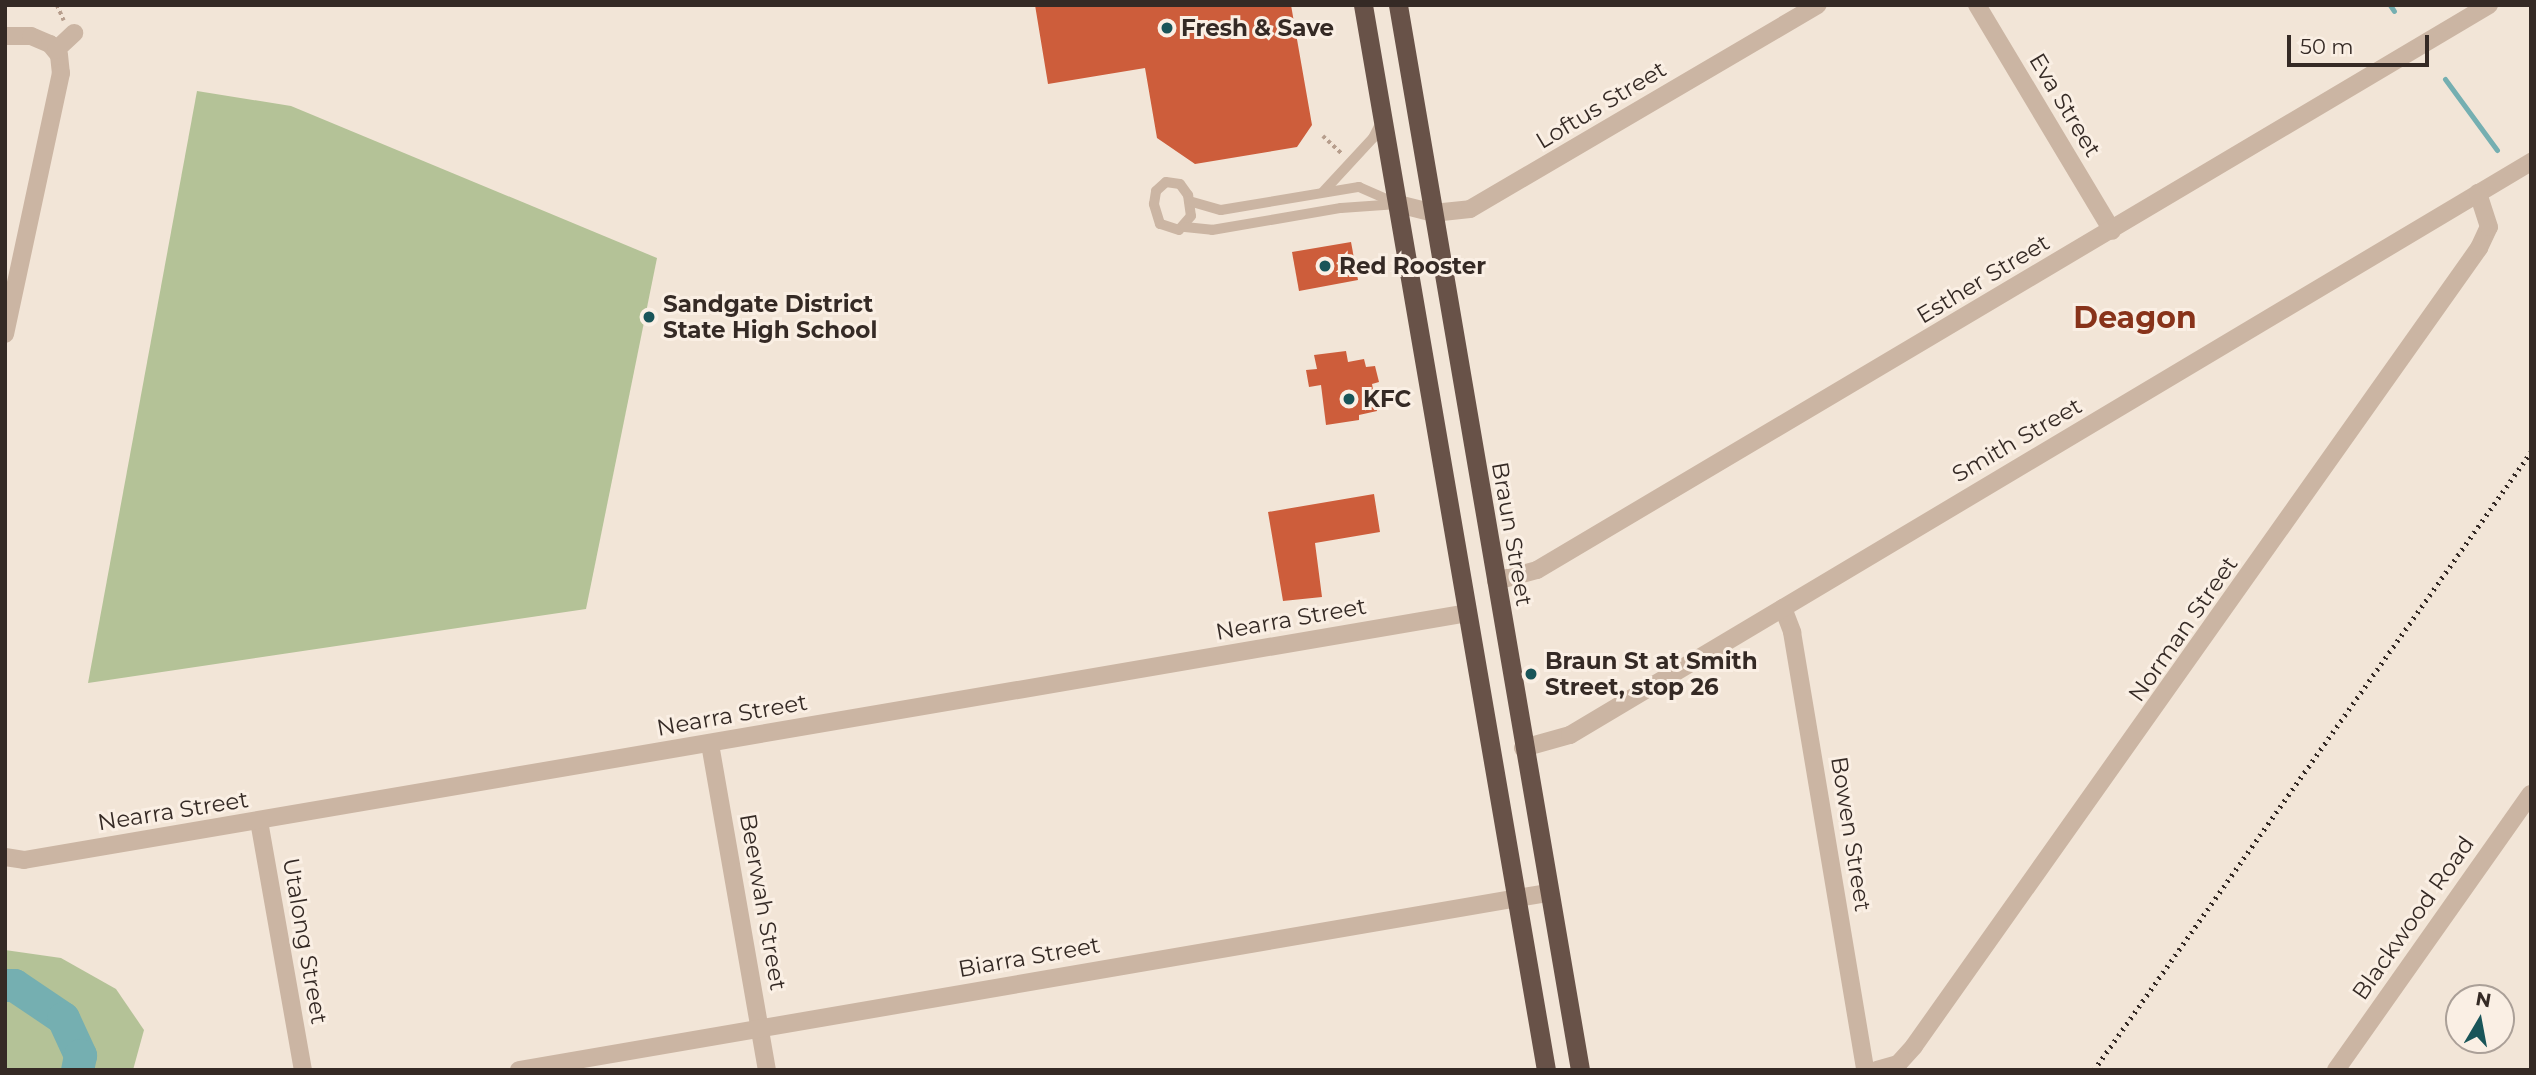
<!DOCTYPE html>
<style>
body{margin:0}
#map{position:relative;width:2536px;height:1075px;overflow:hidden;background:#f2e5d7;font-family:Montserrat,sans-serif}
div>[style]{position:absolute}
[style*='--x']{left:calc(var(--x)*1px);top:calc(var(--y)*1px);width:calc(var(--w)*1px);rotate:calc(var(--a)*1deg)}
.green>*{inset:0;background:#b4c297}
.stream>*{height:5px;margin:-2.5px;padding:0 2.5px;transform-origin:2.5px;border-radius:2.5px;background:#75afb1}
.river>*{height:33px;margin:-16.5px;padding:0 16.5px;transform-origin:16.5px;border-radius:16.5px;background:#75afb1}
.building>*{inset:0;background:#cd5d3b}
.path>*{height:3.5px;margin-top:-1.75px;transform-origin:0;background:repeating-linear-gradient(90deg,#b79e8d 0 3.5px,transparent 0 7px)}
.service>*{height:10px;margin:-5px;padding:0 5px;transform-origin:5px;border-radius:5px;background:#cbb5a3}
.minor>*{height:18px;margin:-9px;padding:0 9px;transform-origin:9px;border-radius:9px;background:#cbb5a3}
.trunk>*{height:19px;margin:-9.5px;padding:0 9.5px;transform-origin:9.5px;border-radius:9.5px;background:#685248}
.rail>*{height:5px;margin-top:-2.5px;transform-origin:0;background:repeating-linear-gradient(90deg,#352a25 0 2px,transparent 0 7px)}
.dots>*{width:19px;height:19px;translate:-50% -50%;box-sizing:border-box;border:4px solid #faefe4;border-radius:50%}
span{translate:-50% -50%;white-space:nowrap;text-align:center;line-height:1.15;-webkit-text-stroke:6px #faefe4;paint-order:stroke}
.poi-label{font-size:23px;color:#352a25;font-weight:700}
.left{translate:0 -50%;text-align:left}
.street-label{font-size:23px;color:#352a25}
.district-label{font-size:30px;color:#88331a;font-weight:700}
.frame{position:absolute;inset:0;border:7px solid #352a25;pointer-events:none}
.north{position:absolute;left:2445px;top:984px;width:70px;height:70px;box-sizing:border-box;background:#faefe4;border:2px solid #aba098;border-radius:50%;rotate:10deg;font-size:19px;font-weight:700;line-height:28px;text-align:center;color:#352a25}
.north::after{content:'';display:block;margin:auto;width:24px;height:32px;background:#195559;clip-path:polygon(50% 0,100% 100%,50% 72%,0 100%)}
.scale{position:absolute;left:2287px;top:35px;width:142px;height:32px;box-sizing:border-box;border:4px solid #352a25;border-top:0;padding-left:9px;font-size:21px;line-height:24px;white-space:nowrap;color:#352a25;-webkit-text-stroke:5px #faefe4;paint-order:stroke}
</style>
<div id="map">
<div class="green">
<i style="clip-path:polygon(197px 91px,291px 106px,657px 258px,586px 609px,88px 683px)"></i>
<i style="clip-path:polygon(5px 950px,61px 958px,116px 989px,144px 1030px,133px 1070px,5px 1070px)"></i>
</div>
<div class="stream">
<i style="--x:2390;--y:5;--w:7;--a:56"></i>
<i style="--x:2445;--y:79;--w:88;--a:53.8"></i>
</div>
<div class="river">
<i style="--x:5;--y:985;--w:9;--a:0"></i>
<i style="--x:14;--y:985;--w:59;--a:34"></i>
<i style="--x:63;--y:1018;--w:41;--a:65.3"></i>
<i style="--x:80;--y:1055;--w:15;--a:101"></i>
</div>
<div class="building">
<i style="clip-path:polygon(1035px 5px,1291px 5px,1312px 125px,1297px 147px,1195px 164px,1157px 138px,1145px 68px,1048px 84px)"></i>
<i style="clip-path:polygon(1351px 242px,1358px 280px,1299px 291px,1292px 252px)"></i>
<i style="clip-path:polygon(1346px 351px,1348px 362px,1364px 359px,1366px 367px,1375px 366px,1379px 382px,1372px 384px,1377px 411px,1359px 415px,1359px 420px,1326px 425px,1321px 385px,1309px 387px,1306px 370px,1317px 369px,1314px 355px)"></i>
<i style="clip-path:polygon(1374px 494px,1380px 532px,1315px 543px,1322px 597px,1283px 601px,1268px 512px)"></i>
</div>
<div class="path">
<i style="--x:57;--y:5;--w:17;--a:66"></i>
<i style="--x:1323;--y:136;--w:26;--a:43"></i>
</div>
<div class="service">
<i style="--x:1166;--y:182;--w:14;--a:8"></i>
<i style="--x:1180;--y:184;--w:14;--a:54"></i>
<i style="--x:1188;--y:195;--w:21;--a:82"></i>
<i style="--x:1191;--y:216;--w:18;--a:131"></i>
<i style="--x:1179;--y:230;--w:20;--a:-162"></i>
<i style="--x:1160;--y:224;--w:21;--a:-107"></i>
<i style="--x:1154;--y:204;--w:13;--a:-81"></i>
<i style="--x:1156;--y:191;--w:13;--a:-42"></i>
<i style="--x:1323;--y:192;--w:74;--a:-47.2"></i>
<i style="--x:1373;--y:138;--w:18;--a:-63"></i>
<i style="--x:1189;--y:201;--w:33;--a:16"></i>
<i style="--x:1221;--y:210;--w:140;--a:-9.5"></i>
<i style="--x:1359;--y:187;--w:43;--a:23.6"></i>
<i style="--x:1185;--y:227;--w:27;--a:6"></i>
<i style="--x:1212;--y:230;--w:131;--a:-9.7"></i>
<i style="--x:1341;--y:208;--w:57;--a:-4"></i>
</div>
<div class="minor">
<i style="--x:1977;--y:5;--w:263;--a:59.1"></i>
<i style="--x:5;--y:36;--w:26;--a:0"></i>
<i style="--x:31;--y:36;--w:21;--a:23"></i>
<i style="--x:50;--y:44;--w:14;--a:51"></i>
<i style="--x:59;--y:55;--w:18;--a:84"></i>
<i style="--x:61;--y:73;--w:267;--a:102.1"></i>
<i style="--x:56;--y:50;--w:25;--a:-43"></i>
<i style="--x:1398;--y:204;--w:36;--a:14"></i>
<i style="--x:1433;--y:213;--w:37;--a:-6"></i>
<i style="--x:1470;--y:209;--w:403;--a:-30.4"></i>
<i style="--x:1496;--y:581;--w:42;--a:-15"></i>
<i style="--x:1537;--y:570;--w:1107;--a:-30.69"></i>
<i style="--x:1783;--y:608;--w:26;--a:69"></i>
<i style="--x:1792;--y:632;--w:444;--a:80.5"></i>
<i style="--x:710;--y:744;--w:331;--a:80.1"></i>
<i style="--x:1523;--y:748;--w:49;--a:-15.5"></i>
<i style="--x:1570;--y:735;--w:1119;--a:-30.81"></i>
<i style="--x:259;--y:821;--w:253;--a:80"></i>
<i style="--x:5;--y:857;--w:19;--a:9"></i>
<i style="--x:24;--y:860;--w:1464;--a:-9.71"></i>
<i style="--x:519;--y:1070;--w:1043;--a:-9.77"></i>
<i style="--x:1877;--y:1070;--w:22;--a:-16"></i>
<i style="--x:1898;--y:1064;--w:24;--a:-48"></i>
<i style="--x:1914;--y:1046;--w:978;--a:-54.7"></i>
<i style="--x:2479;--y:248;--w:23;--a:-65"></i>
<i style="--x:2489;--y:227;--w:36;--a:-108"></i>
<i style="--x:2336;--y:1070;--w:338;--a:-54.8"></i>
</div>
<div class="trunk">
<i style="--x:1363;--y:5;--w:1081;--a:80.25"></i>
<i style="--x:1398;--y:5;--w:1080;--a:80.3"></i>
</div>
<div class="rail">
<i style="--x:2094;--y:1070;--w:757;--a:-54.74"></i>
</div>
<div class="dots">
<i style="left:1167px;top:28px;background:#195559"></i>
<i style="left:1325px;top:266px;background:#195559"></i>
<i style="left:649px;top:317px;background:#195559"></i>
<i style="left:1349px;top:399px;background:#195559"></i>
<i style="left:1531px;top:674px;background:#195559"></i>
</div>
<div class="poi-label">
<span class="left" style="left:1181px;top:28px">Fresh &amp; Save</span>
<span class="left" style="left:1339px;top:266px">Red Rooster</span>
<span class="left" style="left:663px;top:317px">Sandgate District<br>State High School</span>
<span class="left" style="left:1363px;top:399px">KFC</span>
<span class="left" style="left:1545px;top:674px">Braun St at Smith<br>Street, stop 26</span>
</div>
<div class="street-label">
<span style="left:1601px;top:105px;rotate:-31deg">Loftus Street</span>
<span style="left:2065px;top:105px;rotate:59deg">Eva Street</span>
<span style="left:1983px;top:279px;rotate:-31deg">Esther Street</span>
<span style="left:2017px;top:440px;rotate:-30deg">Smith Street</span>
<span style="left:1512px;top:534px;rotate:80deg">Braun Street</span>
<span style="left:1291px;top:619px;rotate:-10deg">Nearra Street</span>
<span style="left:2183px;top:629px;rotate:-55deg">Norman Street</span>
<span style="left:732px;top:715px;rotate:-10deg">Nearra Street</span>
<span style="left:173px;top:811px;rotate:-9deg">Nearra Street</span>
<span style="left:1851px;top:834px;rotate:81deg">Bowen Street</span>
<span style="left:763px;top:902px;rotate:80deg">Beerwah Street</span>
<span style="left:2413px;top:918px;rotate:-55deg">Blackwood Road</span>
<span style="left:305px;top:941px;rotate:80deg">Utalong Street</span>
<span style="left:1029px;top:957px;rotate:-10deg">Biarra Street</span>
</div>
<div class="district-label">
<span style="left:2135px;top:318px">Deagon</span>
</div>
<div class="frame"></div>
<div class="north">N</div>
<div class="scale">50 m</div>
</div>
